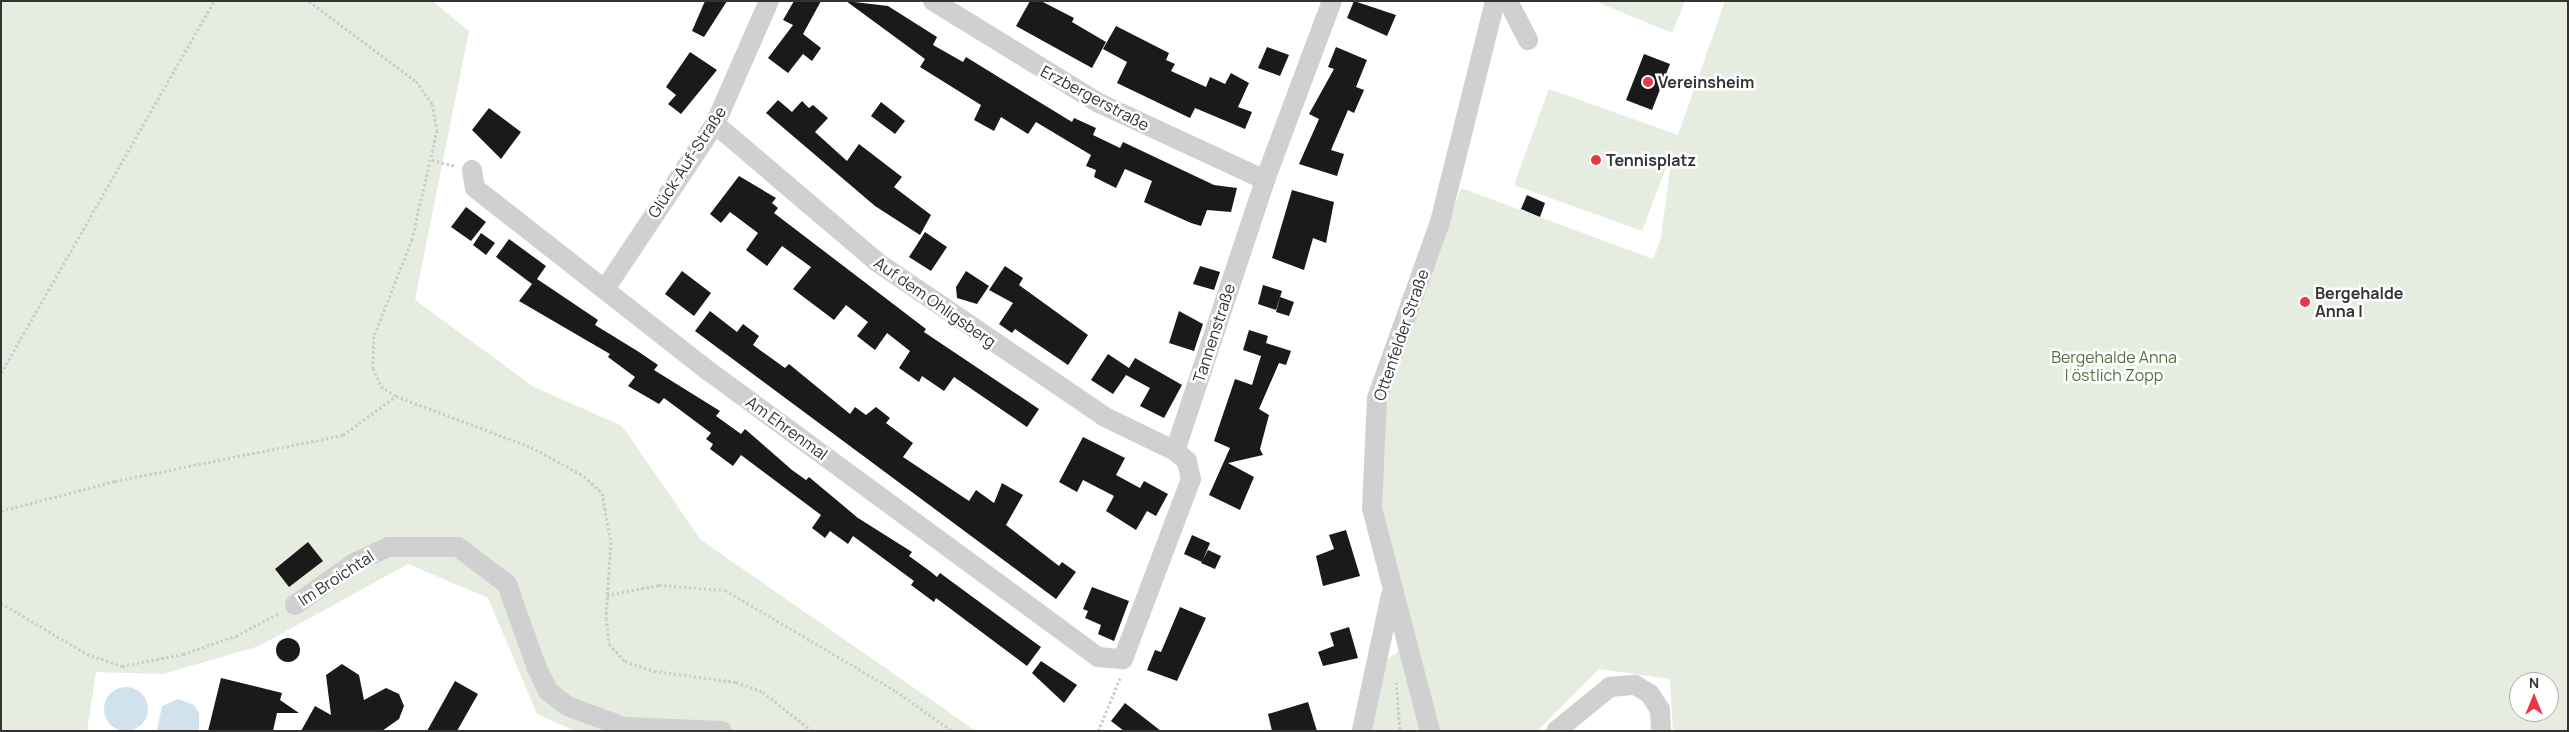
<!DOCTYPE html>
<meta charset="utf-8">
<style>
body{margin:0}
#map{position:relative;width:2569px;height:732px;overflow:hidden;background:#fff;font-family:Manrope,sans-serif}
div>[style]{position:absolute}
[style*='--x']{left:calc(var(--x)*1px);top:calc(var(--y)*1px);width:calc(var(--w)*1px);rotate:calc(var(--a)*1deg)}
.green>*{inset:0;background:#e6ecdf}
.water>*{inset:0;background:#cfe2ee}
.round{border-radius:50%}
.building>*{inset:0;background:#1a1a1a}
.path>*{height:3px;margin-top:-1.5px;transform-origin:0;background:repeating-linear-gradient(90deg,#cdcdcd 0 2.5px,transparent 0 5px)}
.minor>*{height:20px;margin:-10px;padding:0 10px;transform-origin:10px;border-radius:10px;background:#d0d0d0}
.dots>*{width:14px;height:14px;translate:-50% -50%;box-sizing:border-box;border:2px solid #fff;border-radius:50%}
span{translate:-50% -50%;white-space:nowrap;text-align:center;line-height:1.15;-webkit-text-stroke:5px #fff;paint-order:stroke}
.poi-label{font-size:16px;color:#333;font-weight:700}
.left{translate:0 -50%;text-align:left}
.street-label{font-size:16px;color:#333}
.park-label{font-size:16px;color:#56703f}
.frame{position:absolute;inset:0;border:2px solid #333;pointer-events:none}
.north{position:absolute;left:2509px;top:672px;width:50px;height:50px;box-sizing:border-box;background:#fff;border:1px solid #adadad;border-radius:50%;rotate:0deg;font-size:14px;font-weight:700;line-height:20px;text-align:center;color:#333}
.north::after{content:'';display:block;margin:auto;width:18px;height:22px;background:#e63946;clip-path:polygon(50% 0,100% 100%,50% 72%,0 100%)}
</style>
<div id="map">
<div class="green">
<i style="clip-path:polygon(1px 1px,432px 1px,469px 31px,415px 300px,534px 387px,622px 426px,701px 540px,976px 731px,575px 731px,537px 714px,488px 598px,408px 564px,259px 646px,163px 674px,96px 672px,87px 731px,1px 731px)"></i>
<i style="clip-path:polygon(1595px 1px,1685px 1px,1672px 33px)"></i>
<i style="clip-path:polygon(evenodd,1725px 1px,2568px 1px,2568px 731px,1673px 731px,1670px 679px,1599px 669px,1537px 731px,1360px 731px,1366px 674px,1413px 641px,1380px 508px,1386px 399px,1461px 188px,1653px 259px,1661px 238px,1672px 152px,1642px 231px,1514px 185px,1549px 89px,1678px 135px,1725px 1px,2519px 682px,2549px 682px,2549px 712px,2519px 712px,2519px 682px)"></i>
</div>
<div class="water">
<i class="round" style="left:104px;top:687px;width:44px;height:44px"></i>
<i style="clip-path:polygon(178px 699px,194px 705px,199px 713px,199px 731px,157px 730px,162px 706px)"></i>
</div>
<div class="building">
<i style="clip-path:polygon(705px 1px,727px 1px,704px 37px,692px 31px)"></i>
<i style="clip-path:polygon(794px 1px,821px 1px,803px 34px,821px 48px,812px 61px,803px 54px,788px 73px,768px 58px,793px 25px,783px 20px)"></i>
<i style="clip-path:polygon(846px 1px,888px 6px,937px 37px,933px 45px,963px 62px,966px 57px,1072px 122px,1074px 118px,1096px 128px,1093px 135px,1120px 148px,1123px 142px,1214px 185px,1237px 188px,1231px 212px,1207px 210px,1201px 226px,1191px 223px,1144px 202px,1152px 181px,1125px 169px,1116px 188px,1094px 177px,1096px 170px,1086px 166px,1091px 155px,1036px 122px,1028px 134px,1001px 117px,994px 131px,974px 120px,981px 105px,920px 67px,925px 59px)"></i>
<i style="clip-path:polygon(1030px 1px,1041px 1px,1074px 18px,1072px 22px,1106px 42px,1092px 68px,1016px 26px)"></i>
<i style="clip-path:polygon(1354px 1px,1396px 15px,1387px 36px,1347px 18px)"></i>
<i style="clip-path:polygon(1116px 26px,1169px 53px,1166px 60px,1175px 64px,1171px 71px,1206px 87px,1210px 77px,1225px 84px,1231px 73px,1249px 83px,1238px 107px,1252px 112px,1245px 129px,1195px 108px,1190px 118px,1117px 83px,1127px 62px,1103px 49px)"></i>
<i style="clip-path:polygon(1267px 47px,1289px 55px,1280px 76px,1258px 68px)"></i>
<i style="clip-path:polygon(1336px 47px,1367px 60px,1356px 87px,1364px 90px,1354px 113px,1348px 110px,1331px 150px,1344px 154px,1337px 176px,1299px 164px,1319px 119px,1309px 114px,1334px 69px,1328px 67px)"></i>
<i style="clip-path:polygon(690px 52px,717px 70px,681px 114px,668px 104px,676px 95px,666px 87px)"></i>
<i style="clip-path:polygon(1644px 54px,1670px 64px,1652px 110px,1626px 100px)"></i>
<i style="clip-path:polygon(778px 100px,792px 112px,802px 101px,809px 108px,813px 105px,828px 118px,815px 132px,847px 161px,859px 144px,902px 177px,894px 187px,931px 215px,920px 235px,875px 206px,766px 113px)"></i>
<i style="clip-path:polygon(881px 102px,905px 121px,895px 134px,871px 116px)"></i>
<i style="clip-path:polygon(489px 108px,521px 132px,501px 159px,472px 130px)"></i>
<i style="clip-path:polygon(739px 176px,776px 198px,772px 203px,778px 208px,774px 213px,926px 329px,924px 332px,1039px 409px,1027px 427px,954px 377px,944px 391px,922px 376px,919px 382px,899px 368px,910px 351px,887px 333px,875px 350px,857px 336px,868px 322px,846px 305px,834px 320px,793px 289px,811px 267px,782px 246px,767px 266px,746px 250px,758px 233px,730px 212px,721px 223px,710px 214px)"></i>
<i style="clip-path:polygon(1292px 190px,1334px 202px,1326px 243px,1313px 238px,1304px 270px,1272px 258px)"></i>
<i style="clip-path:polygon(1527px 195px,1545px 203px,1540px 217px,1521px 209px)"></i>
<i style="clip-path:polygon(466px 207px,486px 222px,471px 241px,451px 227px)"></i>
<i style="clip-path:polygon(925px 232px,947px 247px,931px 271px,909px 257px)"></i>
<i style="clip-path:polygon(481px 233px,495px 243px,486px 255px,473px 245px)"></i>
<i style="clip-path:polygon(509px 239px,546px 266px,537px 279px,598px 320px,595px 325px,639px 352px,658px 365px,654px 370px,720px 411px,716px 416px,741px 434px,745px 429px,792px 470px,806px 480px,809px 477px,858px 518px,912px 552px,909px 556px,931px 572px,937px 577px,940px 573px,1041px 647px,1027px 666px,936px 598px,934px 602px,911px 585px,914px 581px,853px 536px,848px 544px,830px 531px,825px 538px,812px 528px,821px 515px,741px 455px,733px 466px,710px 449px,713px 444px,706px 439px,711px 433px,664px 398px,659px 404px,628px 386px,635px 377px,608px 357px,610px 354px,519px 301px,532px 284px,496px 257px)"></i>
<i style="clip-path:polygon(1005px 266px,1023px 278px,1019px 285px,1088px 335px,1068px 365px,1015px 329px,1012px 333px,999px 324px,1013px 303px,989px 290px)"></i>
<i style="clip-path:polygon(1200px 266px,1220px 272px,1214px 290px,1193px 284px)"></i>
<i style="clip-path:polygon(682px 271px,711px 293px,694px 316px,665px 294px)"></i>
<i style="clip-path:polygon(966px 271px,989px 286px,977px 304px,957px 298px,956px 287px)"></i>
<i style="clip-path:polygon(1263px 285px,1282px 291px,1276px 310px,1258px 304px)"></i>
<i style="clip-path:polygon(1280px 297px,1294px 302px,1289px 316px,1276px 312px)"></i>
<i style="clip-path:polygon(710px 311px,737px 332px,743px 324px,759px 336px,753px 345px,785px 368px,789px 364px,850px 414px,855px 407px,866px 415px,876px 407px,890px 418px,886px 423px,913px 443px,903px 457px,969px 501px,976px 490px,994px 503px,1002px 483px,1023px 495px,1006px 525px,1059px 566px,1062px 562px,1076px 572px,1056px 599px,695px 331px)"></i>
<i style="clip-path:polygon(1179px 311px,1203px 324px,1194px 351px,1169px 343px)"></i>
<i style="clip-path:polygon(1249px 330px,1268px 336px,1266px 343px,1291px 351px,1286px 365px,1279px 363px,1259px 409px,1269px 415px,1260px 449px,1263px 455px,1228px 463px,1254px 477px,1240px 510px,1209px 495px,1230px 448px,1214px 441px,1235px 379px,1252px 385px,1261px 356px,1243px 350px)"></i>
<i style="clip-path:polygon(1108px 354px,1129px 368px,1135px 358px,1182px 385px,1164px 418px,1140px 406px,1150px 388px,1126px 375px,1113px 394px,1091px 380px)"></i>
<i style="clip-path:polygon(1083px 437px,1125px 458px,1116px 475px,1140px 488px,1144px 481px,1168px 494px,1156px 516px,1147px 511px,1136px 530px,1106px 511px,1114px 496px,1083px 480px,1077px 492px,1059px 482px)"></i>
<i style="clip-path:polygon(1346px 530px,1360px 576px,1323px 586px,1316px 556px,1334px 549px,1329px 535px)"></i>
<i style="clip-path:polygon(1192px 535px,1210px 543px,1202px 562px,1184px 554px)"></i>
<i style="clip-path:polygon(308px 542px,323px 561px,289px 587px,275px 569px)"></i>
<i style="clip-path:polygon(1208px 550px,1221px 556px,1215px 569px,1201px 563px)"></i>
<i style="clip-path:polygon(1092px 587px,1129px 601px,1114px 641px,1098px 634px,1101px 625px,1085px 618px,1088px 611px,1083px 609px)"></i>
<i style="clip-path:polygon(1180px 607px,1206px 618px,1177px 681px,1147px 670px,1155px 650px,1161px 652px)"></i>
<i style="clip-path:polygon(1349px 627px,1358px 658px,1323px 666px,1318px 652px,1334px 646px,1330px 633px)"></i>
<i class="round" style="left:276px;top:638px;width:24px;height:24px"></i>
<i style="clip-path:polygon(1041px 661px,1077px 685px,1064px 703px,1032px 673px)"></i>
<i style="clip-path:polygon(342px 664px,359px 675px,364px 700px,386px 688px,399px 694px,404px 706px,399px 719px,382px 731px,301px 731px,315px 706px,331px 715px,326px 675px)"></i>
<i style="clip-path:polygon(221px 678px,282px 693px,280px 700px,299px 713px,277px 713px,273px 731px,208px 731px)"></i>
<i style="clip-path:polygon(455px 681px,478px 694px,457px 731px,427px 731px)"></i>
<i style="clip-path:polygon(1308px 702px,1317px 731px,1272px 731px,1268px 714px)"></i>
<i style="clip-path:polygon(1125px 703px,1161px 731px,1124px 731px,1111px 721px)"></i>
</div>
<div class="path">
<i style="--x:309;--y:1;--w:134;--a:36.8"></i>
<i style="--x:416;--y:81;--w:28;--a:55"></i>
<i style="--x:432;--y:104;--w:26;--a:79"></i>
<i style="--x:437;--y:130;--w:112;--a:102.9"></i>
<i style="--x:412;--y:239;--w:104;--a:111.4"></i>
<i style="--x:374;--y:336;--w:32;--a:92"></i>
<i style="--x:373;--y:368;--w:20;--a:66"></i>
<i style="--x:381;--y:386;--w:18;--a:34"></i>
<i style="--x:396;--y:396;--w:144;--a:20.7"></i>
<i style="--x:531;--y:447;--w:60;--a:28.7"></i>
<i style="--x:584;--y:476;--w:25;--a:43"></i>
<i style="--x:602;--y:493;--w:50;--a:79.6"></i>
<i style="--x:611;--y:542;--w:76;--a:93.8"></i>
<i style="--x:606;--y:618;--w:26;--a:83"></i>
<i style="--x:609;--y:644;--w:23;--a:47"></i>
<i style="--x:625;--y:661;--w:31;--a:19"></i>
<i style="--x:654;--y:671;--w:83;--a:7.6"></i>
<i style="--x:736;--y:682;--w:29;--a:20"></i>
<i style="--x:763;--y:692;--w:63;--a:38.5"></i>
<i style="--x:432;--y:160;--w:25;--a:14"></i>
<i style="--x:1;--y:373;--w:429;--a:-60.2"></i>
<i style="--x:1;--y:511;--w:118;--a:-14.7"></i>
<i style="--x:115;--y:481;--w:233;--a:-11.4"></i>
<i style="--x:343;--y:435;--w:66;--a:-36.3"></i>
<i style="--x:607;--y:595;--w:53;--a:-10.9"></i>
<i style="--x:659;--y:585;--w:66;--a:4.3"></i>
<i style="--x:725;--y:590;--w:199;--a:30.6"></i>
<i style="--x:896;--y:691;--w:69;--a:35.5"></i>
<i style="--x:1;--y:603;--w:100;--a:30.7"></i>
<i style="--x:87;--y:654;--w:37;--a:19"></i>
<i style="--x:122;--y:666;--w:62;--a:-11.1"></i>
<i style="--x:183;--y:654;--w:56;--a:-18.8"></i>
<i style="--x:236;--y:636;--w:49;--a:-28.1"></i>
<i style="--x:1396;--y:682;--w:49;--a:85.3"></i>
<i style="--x:1098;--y:731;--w:60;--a:-67.3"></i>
</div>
<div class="minor">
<i style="--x:933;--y:1;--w:195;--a:31.6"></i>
<i style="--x:1099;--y:103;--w:183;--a:24.9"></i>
<i style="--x:1508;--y:1;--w:44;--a:62.9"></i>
<i style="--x:715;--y:124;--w:213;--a:40.4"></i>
<i style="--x:877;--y:262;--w:276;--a:34.2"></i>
<i style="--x:1105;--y:417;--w:78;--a:25.9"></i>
<i style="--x:472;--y:170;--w:18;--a:81"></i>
<i style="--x:475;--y:188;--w:298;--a:38.1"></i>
<i style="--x:710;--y:372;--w:481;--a:36.3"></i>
<i style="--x:1098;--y:657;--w:25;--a:5"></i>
<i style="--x:1123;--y:659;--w:192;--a:-69.3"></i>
<i style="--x:1191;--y:479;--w:18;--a:-103"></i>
<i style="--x:1187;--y:461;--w:16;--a:-140"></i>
<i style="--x:1175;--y:451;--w:286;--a:-71.6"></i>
<i style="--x:1265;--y:180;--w:191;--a:-69.5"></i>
<i style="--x:605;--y:289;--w:198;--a:-56.3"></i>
<i style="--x:715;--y:124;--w:134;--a:-66.3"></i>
<i style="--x:295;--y:605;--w:75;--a:-35.2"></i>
<i style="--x:356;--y:562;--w:35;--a:-25"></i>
<i style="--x:388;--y:547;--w:70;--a:0"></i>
<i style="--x:458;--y:547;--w:61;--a:37.1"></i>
<i style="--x:507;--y:584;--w:87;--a:70.5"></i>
<i style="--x:536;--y:666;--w:28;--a:64"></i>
<i style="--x:548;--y:691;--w:24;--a:38"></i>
<i style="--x:567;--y:706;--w:61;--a:20.2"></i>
<i style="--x:624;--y:727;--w:98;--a:2.3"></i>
<i style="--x:1362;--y:730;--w:138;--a:-77.9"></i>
<i style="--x:1430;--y:731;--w:230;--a:-104.6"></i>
<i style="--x:1372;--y:508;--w:110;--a:-87.4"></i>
<i style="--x:1377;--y:398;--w:187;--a:-70.3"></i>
<i style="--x:1440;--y:222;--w:228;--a:-76"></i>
<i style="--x:1556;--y:731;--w:70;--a:-39.2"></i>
<i style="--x:1610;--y:687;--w:25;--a:-5"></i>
<i style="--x:1635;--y:685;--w:17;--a:31"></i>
<i style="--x:1650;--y:694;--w:19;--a:58"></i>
<i style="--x:1660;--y:710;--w:21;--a:87"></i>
</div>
<div class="dots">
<i style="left:1648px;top:82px;background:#e63946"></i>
<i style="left:1596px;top:160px;background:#e63946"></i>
<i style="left:2305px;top:302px;background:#e63946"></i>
</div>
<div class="poi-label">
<span class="left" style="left:1658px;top:82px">Vereinsheim</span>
<span class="left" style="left:1606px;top:160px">Tennisplatz</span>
<span class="left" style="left:2315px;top:302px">Bergehalde<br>Anna I</span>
</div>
<div class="street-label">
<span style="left:1095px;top:98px;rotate:28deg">Erzbergerstraße</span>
<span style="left:687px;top:162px;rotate:-57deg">Glück-Auf-Straße</span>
<span style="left:935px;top:302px;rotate:35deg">Auf dem Ohligsberg</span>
<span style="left:1214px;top:333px;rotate:-72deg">Tannenstraße</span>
<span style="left:1401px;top:335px;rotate:-71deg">Ottenfelder Straße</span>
<span style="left:787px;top:428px;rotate:36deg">Am Ehrenmal</span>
<span style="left:336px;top:578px;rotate:-33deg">Im Broichtal</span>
</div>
<div class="park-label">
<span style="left:2114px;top:366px">Bergehalde Anna<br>I östlich Zopp</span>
</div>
<div class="frame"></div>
<div class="north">N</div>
</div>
